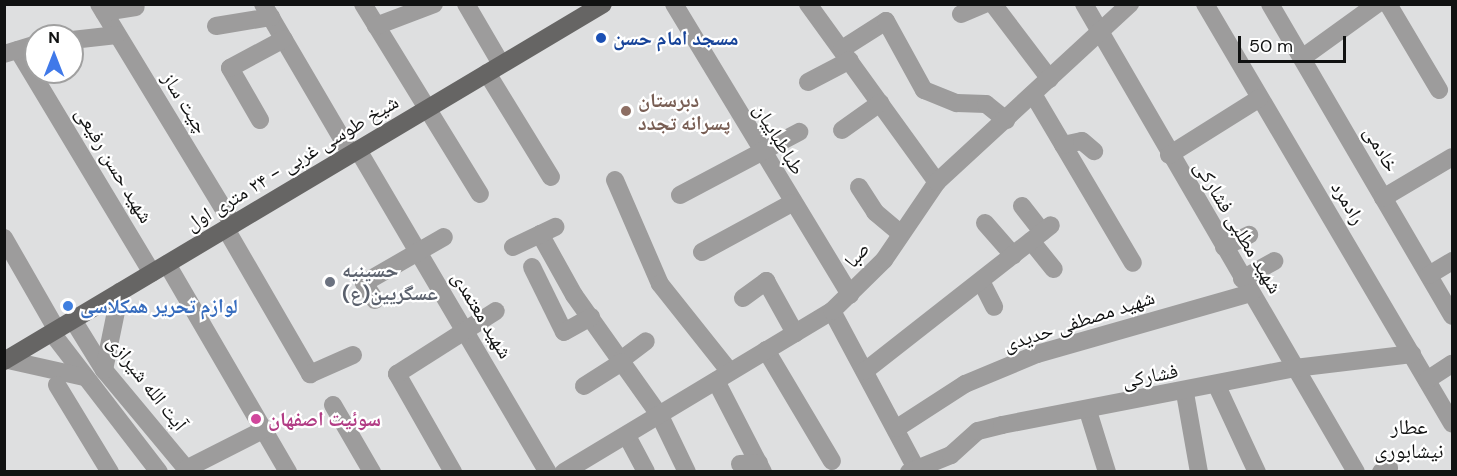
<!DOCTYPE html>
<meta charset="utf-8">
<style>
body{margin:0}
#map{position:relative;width:1457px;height:476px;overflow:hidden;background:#dedfe0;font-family:"DM Sans","Noto Naskh Arabic",sans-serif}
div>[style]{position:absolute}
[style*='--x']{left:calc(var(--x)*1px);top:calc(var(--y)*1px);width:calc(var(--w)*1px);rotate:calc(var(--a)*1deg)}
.minor>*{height:18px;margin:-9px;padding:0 9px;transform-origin:9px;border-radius:9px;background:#9d9c9c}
.major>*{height:18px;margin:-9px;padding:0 9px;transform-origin:9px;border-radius:9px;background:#666564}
.dots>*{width:16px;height:16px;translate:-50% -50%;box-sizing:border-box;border:3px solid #fff;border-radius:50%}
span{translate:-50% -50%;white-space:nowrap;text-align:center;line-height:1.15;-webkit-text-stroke:4.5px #fff;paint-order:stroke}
.transit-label{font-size:20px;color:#164399;font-weight:700}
.left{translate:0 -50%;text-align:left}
.education-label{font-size:20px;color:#785e54;font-weight:700}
.street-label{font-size:20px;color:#111212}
.worship-label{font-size:20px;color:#5b616d;font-weight:700}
.shop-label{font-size:20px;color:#366cbe;font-weight:700}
.hotel-label{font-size:20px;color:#b23c85;font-weight:700}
.neighbourhood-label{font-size:21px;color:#111212}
.frame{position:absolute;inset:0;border:6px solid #111212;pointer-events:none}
.north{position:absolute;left:24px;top:24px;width:60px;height:60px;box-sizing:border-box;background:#fff;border:2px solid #a0a0a0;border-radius:50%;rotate:0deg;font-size:16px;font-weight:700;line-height:24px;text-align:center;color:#111212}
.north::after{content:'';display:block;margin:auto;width:21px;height:27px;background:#4079e9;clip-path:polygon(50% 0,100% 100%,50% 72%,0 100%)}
.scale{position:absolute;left:1238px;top:36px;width:108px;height:27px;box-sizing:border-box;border:3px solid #111212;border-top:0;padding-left:8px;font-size:18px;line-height:21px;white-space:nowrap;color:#111212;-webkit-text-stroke:4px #fff;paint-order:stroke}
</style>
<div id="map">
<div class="minor">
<i style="--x:99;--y:4;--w:258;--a:58.7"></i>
<i style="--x:263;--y:4;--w:174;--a:59.6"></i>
<i style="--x:363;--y:4;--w:223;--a:58.4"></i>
<i style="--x:466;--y:4;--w:69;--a:59.7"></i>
<i style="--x:674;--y:4;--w:340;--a:58.8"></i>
<i style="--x:808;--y:4;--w:220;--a:54.1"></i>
<i style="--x:993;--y:4;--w:94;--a:52.8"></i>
<i style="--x:1084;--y:4;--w:541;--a:59.83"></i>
<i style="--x:1205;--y:4;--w:487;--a:59.5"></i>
<i style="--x:1270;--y:4;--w:361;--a:59.7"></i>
<i style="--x:1388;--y:4;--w:100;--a:59.3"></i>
<i style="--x:104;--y:12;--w:32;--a:-9"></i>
<i style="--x:961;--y:14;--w:25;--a:-23"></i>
<i style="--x:216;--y:26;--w:56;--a:-9.3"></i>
<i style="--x:376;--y:26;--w:62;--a:-20.8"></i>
<i style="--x:72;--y:40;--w:45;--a:-6.3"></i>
<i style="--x:842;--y:49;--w:52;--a:-32.5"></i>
<i style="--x:886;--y:21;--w:79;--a:61.2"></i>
<i style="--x:924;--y:90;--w:35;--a:22"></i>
<i style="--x:957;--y:103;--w:29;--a:2"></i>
<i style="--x:986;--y:104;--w:26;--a:39"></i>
<i style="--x:18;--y:50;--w:260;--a:59"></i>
<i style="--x:4;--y:54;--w:34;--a:-17"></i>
<i style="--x:1302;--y:58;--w:92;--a:-35.8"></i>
<i style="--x:487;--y:73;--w:122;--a:58.4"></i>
<i style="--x:808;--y:82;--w:47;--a:-27.6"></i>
<i style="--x:1033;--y:94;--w:196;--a:59.4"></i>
<i style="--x:260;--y:120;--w:60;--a:-120"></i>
<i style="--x:230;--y:68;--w:61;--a:-28.2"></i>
<i style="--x:842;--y:130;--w:47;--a:-35.4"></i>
<i style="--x:1063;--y:145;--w:19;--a:-12"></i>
<i style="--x:1082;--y:141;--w:16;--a:40"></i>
<i style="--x:358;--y:150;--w:374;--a:59.5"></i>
<i style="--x:1169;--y:155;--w:107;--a:-32.1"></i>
<i style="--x:615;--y:180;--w:113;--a:66.6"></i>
<i style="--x:660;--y:284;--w:112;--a:51.5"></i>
<i style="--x:859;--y:187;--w:30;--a:57"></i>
<i style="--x:875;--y:212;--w:34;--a:40"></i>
<i style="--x:680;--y:195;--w:135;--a:-27.9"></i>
<i style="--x:1383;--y:198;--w:80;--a:-30.7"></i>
<i style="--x:1022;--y:206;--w:33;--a:52"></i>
<i style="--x:985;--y:223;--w:43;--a:48.8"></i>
<i style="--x:226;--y:229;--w:168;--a:59.9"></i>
<i style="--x:310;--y:374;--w:47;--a:-23.8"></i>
<i style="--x:540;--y:234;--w:70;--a:60.9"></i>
<i style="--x:574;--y:295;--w:148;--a:54.6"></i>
<i style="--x:660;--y:416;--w:62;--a:64.3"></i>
<i style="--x:4;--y:238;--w:106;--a:60.1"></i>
<i style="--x:1031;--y:241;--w:36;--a:51"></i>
<i style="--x:513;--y:247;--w:47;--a:-25.5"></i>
<i style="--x:1224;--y:247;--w:28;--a:-26"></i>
<i style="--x:702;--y:252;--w:102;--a:-28.6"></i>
<i style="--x:167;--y:264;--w:241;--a:59.8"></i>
<i style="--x:532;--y:267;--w:72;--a:63.8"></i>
<i style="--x:564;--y:332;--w:31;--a:-29"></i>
<i style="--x:1429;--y:275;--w:27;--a:-31"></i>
<i style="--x:1242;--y:279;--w:37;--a:-29"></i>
<i style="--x:981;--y:281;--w:29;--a:63"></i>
<i style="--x:743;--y:298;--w:29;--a:-36"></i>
<i style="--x:766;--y:281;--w:60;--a:60.9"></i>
<i style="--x:375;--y:300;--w:20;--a:-123"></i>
<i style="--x:364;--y:283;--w:92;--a:-29.9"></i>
<i style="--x:832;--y:311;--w:183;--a:61.9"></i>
<i style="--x:73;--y:320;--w:59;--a:58.2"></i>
<i style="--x:104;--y:370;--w:133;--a:50.2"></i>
<i style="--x:52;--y:333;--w:175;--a:52.4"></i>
<i style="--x:766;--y:350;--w:129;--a:59.3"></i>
<i style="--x:8;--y:360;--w:78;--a:12.6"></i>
<i style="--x:621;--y:360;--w:31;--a:-37"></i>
<i style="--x:104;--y:370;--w:80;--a:-78.4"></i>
<i style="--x:865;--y:371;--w:236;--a:-38.1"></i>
<i style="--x:1427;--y:380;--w:30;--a:-33"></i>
<i style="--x:716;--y:381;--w:102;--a:62.7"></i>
<i style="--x:57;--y:385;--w:102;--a:58.7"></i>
<i style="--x:584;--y:386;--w:45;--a:-32.3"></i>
<i style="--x:1217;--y:386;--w:95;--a:65.1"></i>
<i style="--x:1185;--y:393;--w:80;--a:80"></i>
<i style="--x:333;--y:405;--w:78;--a:59.8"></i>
<i style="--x:1088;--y:411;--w:64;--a:72.7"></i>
<i style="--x:897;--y:428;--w:81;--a:-32.9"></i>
<i style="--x:965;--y:384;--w:78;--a:-22.6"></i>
<i style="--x:1037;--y:354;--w:223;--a:-15.9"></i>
<i style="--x:627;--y:436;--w:40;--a:62"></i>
<i style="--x:740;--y:464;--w:19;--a:-3"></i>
<i style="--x:186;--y:469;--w:86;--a:-26.9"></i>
<i style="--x:453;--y:472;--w:113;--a:-119.7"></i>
<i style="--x:397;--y:374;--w:117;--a:-32.5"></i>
<i style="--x:564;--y:472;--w:313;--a:-31"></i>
<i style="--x:832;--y:311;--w:73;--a:-44.4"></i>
<i style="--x:884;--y:260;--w:94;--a:-55.8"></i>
<i style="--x:937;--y:182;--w:263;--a:-42.7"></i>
<i style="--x:909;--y:472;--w:45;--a:-22"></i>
<i style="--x:951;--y:455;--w:36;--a:-42"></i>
<i style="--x:978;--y:431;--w:25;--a:-14"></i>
<i style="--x:1002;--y:425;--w:298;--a:-11"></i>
<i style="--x:1295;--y:368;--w:118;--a:-6.8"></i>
<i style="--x:1381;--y:472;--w:9;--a:-27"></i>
</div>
<div class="major">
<i style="--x:4;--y:361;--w:697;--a:-30.79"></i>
</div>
<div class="dots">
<i style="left:601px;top:38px;background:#1a4fb4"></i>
<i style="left:626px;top:111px;background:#8d6e63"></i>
<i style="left:330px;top:282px;background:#6b7280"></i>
<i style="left:68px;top:306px;background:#3f7fe0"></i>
<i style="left:256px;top:419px;background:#d1479c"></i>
</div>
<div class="transit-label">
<span class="left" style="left:613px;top:38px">مسجد امام حسن</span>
</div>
<div class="education-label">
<span class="left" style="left:638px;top:112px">دبرستان<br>پسرانه تجدد</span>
</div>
<div class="street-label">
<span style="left:185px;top:103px;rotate:58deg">چیت ساز</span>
<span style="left:779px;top:139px;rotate:59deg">طباطباییان</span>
<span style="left:1381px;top:149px;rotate:60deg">خادمی</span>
<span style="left:292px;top:163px;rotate:-31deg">شیخ طوسی غربی - ۲۴ متری اول</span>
<span style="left:114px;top:165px;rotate:59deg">شهید حسن رفیعی</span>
<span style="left:1348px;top:203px;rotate:59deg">رادمرد</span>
<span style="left:1238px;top:227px;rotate:59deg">شهید مطلبی فشارکی</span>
<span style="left:857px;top:255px;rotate:-49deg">صبا</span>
<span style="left:482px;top:315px;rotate:59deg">شهید معتمدی</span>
<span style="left:1079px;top:321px;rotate:-18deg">شهید مصطفی حدیدی</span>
<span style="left:1150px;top:376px;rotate:-11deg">فشارکی</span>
<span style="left:147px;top:383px;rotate:52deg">آیت الله شیرازی</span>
</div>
<div class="worship-label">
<span class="left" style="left:342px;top:282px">حسینیه<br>عسگریین(ع)</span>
</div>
<div class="shop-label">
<span class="left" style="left:80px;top:306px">لوازم تحریر همکلاسی</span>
</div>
<div class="hotel-label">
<span class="left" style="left:268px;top:419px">سوئیت اصفهان</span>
</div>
<div class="neighbourhood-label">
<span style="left:1409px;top:439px">عطار<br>نیشابوری</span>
</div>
<div class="frame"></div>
<div class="north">N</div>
<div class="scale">50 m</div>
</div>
